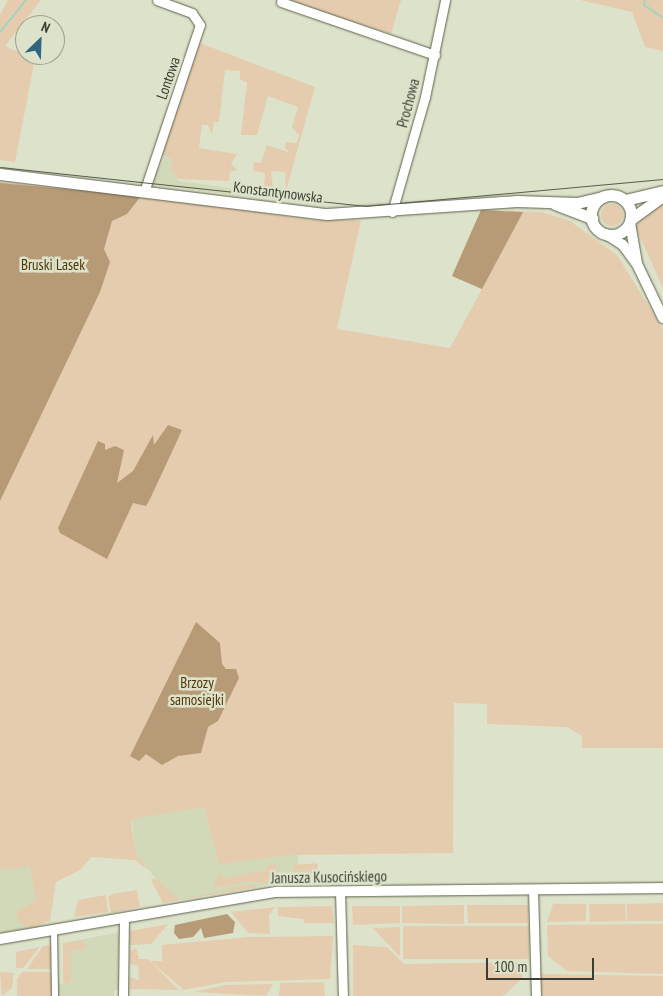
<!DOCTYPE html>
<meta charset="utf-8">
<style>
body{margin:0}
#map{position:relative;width:663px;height:996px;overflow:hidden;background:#dde3ca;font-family:"PT Sans Narrow",sans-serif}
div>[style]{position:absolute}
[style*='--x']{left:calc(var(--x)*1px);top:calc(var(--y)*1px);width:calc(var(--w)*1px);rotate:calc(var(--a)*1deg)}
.built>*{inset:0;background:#d1d9b8}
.green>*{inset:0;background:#e5ccae}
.round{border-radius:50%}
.forest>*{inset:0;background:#b79a76}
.stream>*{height:2px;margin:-1px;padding:0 1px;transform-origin:1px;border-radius:1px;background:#a3d4bd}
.roads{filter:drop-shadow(0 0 1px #5c614b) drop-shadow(0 0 1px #5c614b)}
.pedestrian>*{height:6px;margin:-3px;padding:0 3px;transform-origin:3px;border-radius:3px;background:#fff}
.minor>*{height:9px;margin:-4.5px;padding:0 4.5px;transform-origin:4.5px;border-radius:4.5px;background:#fff}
.tertiary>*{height:10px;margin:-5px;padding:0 5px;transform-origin:5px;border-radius:5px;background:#fff}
.secondary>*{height:11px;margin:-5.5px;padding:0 5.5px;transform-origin:5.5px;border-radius:5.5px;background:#fff}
.secondary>.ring{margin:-5.5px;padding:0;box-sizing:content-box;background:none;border:11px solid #fff;border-radius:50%}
.tram>*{height:1px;margin:-0.5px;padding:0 0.5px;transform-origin:0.5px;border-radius:0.5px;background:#585b4e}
span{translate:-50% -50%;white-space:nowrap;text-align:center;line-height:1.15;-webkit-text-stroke:5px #dde3ca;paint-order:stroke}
.street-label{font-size:15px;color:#3c3e34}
.park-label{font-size:15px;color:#533506}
.north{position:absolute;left:15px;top:15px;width:50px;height:50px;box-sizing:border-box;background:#dde3ca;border:1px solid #9da18e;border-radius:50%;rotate:24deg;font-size:14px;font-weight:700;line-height:20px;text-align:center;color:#3c3e34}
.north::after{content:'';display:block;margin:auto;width:18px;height:22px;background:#316682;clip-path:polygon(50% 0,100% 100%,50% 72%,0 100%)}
.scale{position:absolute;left:486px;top:958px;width:108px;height:22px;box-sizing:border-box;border:2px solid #3c3e34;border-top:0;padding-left:6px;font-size:15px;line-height:18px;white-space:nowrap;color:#3c3e34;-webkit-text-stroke:4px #dde3ca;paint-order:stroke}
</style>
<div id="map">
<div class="built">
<i style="clip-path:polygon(165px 156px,172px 159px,172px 171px,179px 181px,244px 190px,243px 196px,139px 183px,158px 172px)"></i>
<i style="clip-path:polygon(205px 804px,297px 852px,301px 885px,273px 884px,179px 900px,170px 896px,136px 854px,132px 823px,135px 817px)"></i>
<i style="clip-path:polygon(0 864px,30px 864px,41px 926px,0 933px)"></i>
<i style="clip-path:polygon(121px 932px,121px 990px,114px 990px,114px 996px,57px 996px,57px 984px,63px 984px,63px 943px)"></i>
</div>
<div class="green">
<i style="clip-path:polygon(8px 0,41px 0,5px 46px,35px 59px,15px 162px,0 160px,0 15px)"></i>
<i style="clip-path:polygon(288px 0,401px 0,391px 34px)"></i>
<i style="clip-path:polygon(580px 0,663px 0,663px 51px,645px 47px,632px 12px)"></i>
<i style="clip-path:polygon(200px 43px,315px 87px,286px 191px,285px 172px,271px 171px,273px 188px,264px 188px,265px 173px,253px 171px,254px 162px,261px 163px,267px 145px,291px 153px,285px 148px,286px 142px,297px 143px,299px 135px,292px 127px,298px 107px,268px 96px,257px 135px,241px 135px,247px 83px,240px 79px,240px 71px,225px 70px,219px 122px,214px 122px,212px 135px,208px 125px,202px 125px,199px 148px,237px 154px,231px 164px,237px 170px,230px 172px,229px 181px,178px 179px,172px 171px,172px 159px,161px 154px)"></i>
<i style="clip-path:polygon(0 182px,151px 197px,312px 220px,361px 220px,337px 329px,450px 348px,482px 289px,452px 276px,481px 210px,542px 212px,570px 221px,617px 255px,663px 329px,663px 748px,582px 748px,582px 736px,567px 727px,487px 724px,487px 704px,454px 703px,453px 853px,289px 855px,219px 864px,204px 807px,135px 818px,131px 823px,136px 853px,148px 870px,135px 860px,92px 857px,80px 870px,56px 882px,50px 921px,32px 928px,20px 923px,16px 912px,36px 901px,30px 866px,2px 870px,0 866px)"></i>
<i style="clip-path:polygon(663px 200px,663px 288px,636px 228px,639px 218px)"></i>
<i class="round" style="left:601px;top:204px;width:22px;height:22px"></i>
<i style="clip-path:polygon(317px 863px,320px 884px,297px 882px,294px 865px)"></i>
<i style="clip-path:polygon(274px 864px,280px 873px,270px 884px,250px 881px,213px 888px,220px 873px,223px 878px,268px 870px,267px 865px)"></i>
<i style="clip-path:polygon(155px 878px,180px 900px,251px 884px,257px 887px,163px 903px,151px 880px)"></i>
<i style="clip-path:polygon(137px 890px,140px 907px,111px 913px,108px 897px,112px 894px)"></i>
<i style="clip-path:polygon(106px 895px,108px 912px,74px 917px,78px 900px)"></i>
<i style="clip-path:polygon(663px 903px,663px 921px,627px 921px,627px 904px)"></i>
<i style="clip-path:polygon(553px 904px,586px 904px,586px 921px,547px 922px)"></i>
<i style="clip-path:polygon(589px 904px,625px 904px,626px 921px,590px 922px)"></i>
<i style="clip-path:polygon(464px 905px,464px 924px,402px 923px,402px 906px)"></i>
<i style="clip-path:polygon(467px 905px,528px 905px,528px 923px,468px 923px)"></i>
<i style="clip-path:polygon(332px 906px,334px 923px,304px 923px,304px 919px,278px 916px,278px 907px)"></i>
<i style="clip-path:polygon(352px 906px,400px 906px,400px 923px,353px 925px)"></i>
<i style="clip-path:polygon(275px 907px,269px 915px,270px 934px,248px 933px,231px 912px)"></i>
<i style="clip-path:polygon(168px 924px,151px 944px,130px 945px,130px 931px)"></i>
<i style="clip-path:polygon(663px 924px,663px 974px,567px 971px,548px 956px,547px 925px)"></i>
<i style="clip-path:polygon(529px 926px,529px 959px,403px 959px,403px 926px)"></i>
<i style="clip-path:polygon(400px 927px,400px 955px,399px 956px,373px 928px)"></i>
<i style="clip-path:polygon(333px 936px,330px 979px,226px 982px,184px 990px,150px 961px,162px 961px,162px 945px,249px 937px)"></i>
<i style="clip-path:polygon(85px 941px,85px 949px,71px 950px,71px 983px,63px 983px,63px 943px)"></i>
<i style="clip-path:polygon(52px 945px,52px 969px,27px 969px,43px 946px)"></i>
<i style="clip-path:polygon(353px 945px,387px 947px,404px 964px,522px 962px,522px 979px,503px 996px,353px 996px)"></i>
<i style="clip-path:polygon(40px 947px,23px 968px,16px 968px,16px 952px)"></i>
<i style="clip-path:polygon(136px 948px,139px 959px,148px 959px,179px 990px,130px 989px,130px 977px,139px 980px,138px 965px,130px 964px,130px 951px)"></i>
<i style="clip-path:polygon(0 972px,14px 973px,12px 988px,2px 996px)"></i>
<i style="clip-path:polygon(22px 972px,52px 972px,53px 996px,17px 996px,17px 979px)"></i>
<i style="clip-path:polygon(540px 974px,663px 976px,663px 996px,540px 996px)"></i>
<i style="clip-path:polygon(324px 982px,325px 996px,279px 996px,280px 983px)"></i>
<i style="clip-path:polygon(273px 984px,266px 996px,194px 992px,226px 985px)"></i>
</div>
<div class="forest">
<i style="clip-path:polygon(0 183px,141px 196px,127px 214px,112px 221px,104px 249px,110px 262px,100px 292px,0 501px)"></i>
<i style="clip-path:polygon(481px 210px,523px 212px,482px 289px,452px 276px)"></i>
<i style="clip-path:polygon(168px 425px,182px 430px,177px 441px,150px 499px,146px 506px,133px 503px,107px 559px,60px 533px,58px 528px,98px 441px,105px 444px,105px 450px,115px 446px,124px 450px,117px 483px,133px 471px,153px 435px,154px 445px)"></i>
<i style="clip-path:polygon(196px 622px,220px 643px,222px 664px,226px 669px,236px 669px,239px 678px,218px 721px,208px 727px,201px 753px,178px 756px,162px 765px,146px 754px,139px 761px,130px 756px,133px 750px)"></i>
<i style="clip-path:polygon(227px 914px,235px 922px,233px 933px,204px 938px,201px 928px,193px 937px,179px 939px,174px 933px,175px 925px)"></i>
</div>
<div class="stream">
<i style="--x:645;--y:0;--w:5;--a:101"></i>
<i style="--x:644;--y:5;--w:23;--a:34"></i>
<i style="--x:0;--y:32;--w:41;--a:-50.9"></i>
</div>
<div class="roads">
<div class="pedestrian">
<i style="--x:54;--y:930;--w:66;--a:89.1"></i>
</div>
<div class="minor">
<i style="--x:281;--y:2;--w:163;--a:19"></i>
<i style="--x:145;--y:189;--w:173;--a:-71.5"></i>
<i style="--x:200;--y:25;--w:14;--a:-124"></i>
<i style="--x:192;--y:13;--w:37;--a:-160"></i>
<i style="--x:392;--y:212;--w:120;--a:-74"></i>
<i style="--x:425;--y:97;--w:99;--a:-78.3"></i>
<i style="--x:533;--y:889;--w:107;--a:88.4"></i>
<i style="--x:340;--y:891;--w:105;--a:88.4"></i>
<i style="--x:123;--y:996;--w:79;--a:-89.3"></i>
</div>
<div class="tertiary">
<i style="--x:630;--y:223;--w:41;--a:80.1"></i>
<i style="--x:606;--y:234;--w:20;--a:33"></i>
<i style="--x:623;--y:245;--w:24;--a:54"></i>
<i style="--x:637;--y:264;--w:60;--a:64.3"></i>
<i style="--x:0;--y:939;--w:280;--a:-9.7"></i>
<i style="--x:276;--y:892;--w:387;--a:-0.6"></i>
</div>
<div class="secondary">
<i style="--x:0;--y:174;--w:329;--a:7"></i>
<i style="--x:327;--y:214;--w:190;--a:-3.9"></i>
<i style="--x:517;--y:201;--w:60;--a:1.9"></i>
<i style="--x:577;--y:203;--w:27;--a:-13"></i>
<i class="ring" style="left:591px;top:195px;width:29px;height:29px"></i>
<i style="--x:625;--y:200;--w:39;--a:-13"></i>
<i style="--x:555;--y:204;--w:40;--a:21"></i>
<i style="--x:631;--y:219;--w:39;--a:-36"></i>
</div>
</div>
<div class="tram">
<i style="--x:0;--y:167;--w:368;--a:6.1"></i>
<i style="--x:366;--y:206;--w:298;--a:-5.2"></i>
</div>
<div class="street-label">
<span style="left:168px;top:78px;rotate:-71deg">Lontowa</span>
<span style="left:408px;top:103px;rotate:-75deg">Prochowa</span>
<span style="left:278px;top:192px;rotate:7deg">Konstantynowska</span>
<span style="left:329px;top:877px;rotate:-1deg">Janusza Kusocińskiego</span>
</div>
<div class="park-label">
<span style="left:53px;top:265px">Bruski Lasek</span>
<span style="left:197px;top:691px">Brzozy<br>samosiejki</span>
</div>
<div class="north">N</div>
<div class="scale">100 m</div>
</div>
